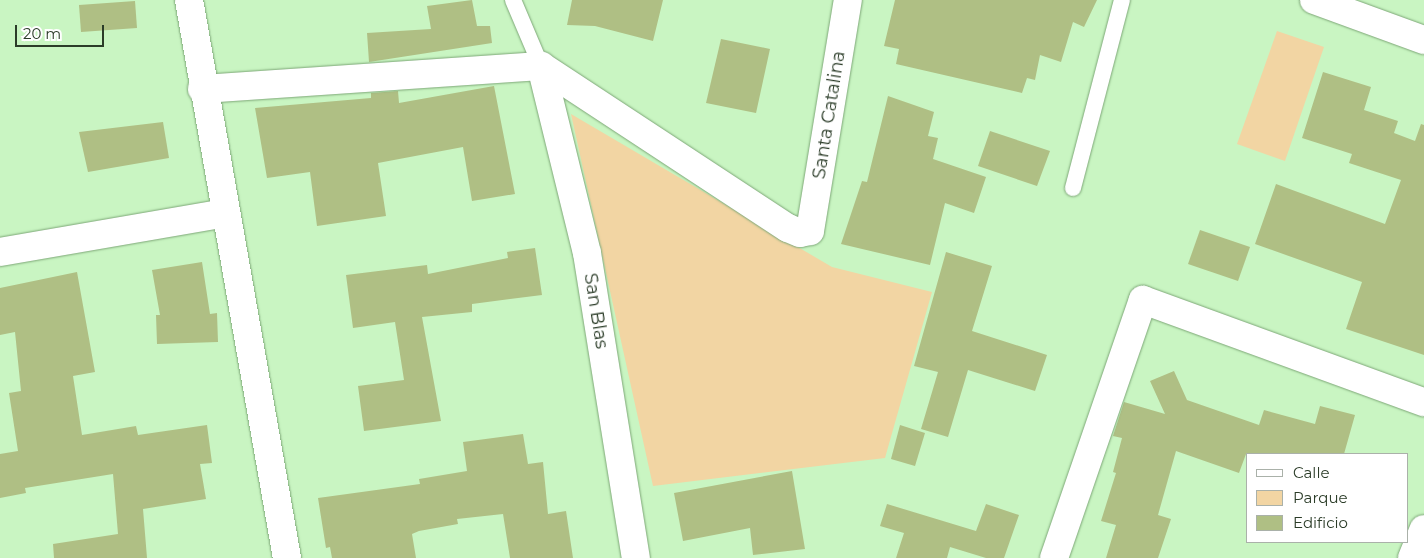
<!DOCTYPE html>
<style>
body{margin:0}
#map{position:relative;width:1424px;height:558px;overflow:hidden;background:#c9f5c2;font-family:Montserrat,sans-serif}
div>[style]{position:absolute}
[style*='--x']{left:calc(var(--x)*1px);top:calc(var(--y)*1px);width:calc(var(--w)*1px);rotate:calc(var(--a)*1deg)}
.green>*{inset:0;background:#f2d5a3}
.building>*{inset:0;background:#afbf84}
.roads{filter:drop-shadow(0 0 1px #7da777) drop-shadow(0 0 1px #7da777)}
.lane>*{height:16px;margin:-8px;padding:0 8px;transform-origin:8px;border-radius:8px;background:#fff}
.street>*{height:28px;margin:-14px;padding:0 14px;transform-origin:14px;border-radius:14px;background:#fff}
span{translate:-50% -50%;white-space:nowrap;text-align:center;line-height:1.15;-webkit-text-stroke:5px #fff;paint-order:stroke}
.street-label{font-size:18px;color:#2b3c28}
.legend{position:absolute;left:1246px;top:453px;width:162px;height:90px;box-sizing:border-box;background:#fff;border:1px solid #aab1a9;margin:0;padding:6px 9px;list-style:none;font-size:15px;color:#2b3c28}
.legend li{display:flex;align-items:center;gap:10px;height:25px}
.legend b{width:25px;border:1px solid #aab1a9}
.scale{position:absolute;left:15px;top:25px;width:89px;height:22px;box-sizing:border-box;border:2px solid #2b3c28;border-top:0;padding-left:6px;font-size:15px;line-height:18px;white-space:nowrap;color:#2b3c28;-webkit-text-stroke:4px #fff;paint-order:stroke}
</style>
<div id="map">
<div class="green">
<i style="clip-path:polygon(1277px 31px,1324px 47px,1285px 161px,1237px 144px)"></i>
<i style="clip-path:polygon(571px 114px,832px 267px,932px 292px,885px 458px,653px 486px)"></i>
</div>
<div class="building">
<i style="clip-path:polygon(472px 0,477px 26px,490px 26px,492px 43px,369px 62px,367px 33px,431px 29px,427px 6px)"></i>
<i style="clip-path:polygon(572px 0,663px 0,653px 41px,595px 26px,567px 25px)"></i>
<i style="clip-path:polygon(895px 0,1097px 0,1084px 27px,1073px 22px,1061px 62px,1040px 55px,1035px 80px,1027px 78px,1022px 93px,896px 64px,899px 49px,884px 46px)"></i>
<i style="clip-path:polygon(135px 1px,137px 28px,81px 32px,79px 5px)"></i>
<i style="clip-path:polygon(721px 39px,770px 49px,756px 113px,706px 103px)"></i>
<i style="clip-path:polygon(1323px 72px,1371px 87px,1364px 110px,1398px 121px,1394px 133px,1415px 141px,1421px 124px,1424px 125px,1424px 355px,1346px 329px,1362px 282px,1255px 244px,1276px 184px,1385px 224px,1401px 180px,1349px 163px,1352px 154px,1302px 138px)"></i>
<i style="clip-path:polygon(494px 86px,515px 194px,472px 201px,463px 147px,378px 163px,386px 216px,317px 226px,310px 172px,267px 178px,255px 108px,371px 98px,371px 93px,398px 91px,399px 103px)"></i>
<i style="clip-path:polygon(888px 96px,934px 112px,928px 136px,938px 138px,933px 159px,986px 177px,974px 213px,945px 203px,930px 265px,841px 244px,862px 181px,867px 182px)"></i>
<i style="clip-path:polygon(163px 122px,169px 158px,88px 172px,79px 132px)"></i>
<i style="clip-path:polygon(990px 131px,1050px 151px,1037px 186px,978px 166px)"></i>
<i style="clip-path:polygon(1200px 230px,1250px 247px,1238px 281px,1188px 264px)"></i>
<i style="clip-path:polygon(535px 248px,542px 295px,472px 304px,472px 312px,422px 317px,441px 421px,364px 431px,358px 386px,404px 380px,395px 322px,353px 328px,346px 275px,427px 265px,428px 274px,508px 258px,507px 252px)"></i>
<i style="clip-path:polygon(946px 252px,992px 266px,972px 331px,1047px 355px,1035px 391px,968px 370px,948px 437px,921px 429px,938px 372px,914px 366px)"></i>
<i style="clip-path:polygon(202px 262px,210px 314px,217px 313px,218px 342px,157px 344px,156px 315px,160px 315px,152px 270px)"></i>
<i style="clip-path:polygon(77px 272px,95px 372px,73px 376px,82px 435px,136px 426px,138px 435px,207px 425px,212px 463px,200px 464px,206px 499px,143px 509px,147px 558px,54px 558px,53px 544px,118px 534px,113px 474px,25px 488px,26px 493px,0 498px,0 454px,18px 451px,9px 393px,21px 391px,15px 332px,0 335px,0 288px)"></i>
<i style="clip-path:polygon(1174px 371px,1187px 400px,1259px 425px,1264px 410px,1315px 424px,1320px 406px,1355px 415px,1344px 454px,1246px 454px,1239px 473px,1176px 451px,1158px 515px,1171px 519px,1158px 558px,1106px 558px,1116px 525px,1101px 521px,1116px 473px,1113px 472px,1122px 438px,1113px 436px,1124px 402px,1165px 414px,1150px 381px)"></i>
<i style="clip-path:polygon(900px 425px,925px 433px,915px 466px,891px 459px)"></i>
<i style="clip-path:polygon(523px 434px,528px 464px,543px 462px,548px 514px,566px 511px,573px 558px,510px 558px,503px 514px,457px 519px,458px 524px,419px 531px,412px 534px,416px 558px,332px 558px,330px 547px,326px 548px,318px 498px,420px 484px,419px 479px,467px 471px,463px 442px)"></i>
<i style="clip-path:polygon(792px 471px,805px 549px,753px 555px,750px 528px,683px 541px,674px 493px)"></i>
<i style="clip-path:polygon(887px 504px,976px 531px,986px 504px,1019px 515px,1004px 558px,986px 558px,950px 547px,947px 558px,896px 558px,904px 533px,880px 526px)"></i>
</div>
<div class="roads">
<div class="lane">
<i style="--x:513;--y:0;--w:72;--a:67"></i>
<i style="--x:1073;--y:188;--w:194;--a:-75.4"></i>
</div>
<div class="street">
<i style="--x:189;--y:0;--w:567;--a:80.04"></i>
<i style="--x:1314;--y:0;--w:117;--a:20"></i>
<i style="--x:541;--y:66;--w:193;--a:76.2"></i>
<i style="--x:587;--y:253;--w:309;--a:80.9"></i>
<i style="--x:202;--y:89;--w:340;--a:-3.9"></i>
<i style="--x:541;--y:66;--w:295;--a:33.3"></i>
<i style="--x:788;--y:228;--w:13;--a:23"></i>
<i style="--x:800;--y:233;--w:10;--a:-11"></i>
<i style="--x:810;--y:231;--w:234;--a:-80.7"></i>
<i style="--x:0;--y:252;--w:229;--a:-9.8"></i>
<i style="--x:1054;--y:558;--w:273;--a:-71"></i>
<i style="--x:1143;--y:300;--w:299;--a:20"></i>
<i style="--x:1412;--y:558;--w:31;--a:-68"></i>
</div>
</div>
<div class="street-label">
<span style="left:829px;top:115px;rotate:-81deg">Santa Catalina</span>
<span style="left:596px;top:311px;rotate:81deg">San Blas</span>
</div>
<ul class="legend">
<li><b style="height:6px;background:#fff"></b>Calle</li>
<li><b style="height:14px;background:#f2d5a3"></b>Parque</li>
<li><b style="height:14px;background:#afbf84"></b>Edificio</li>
</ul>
<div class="scale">20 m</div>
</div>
